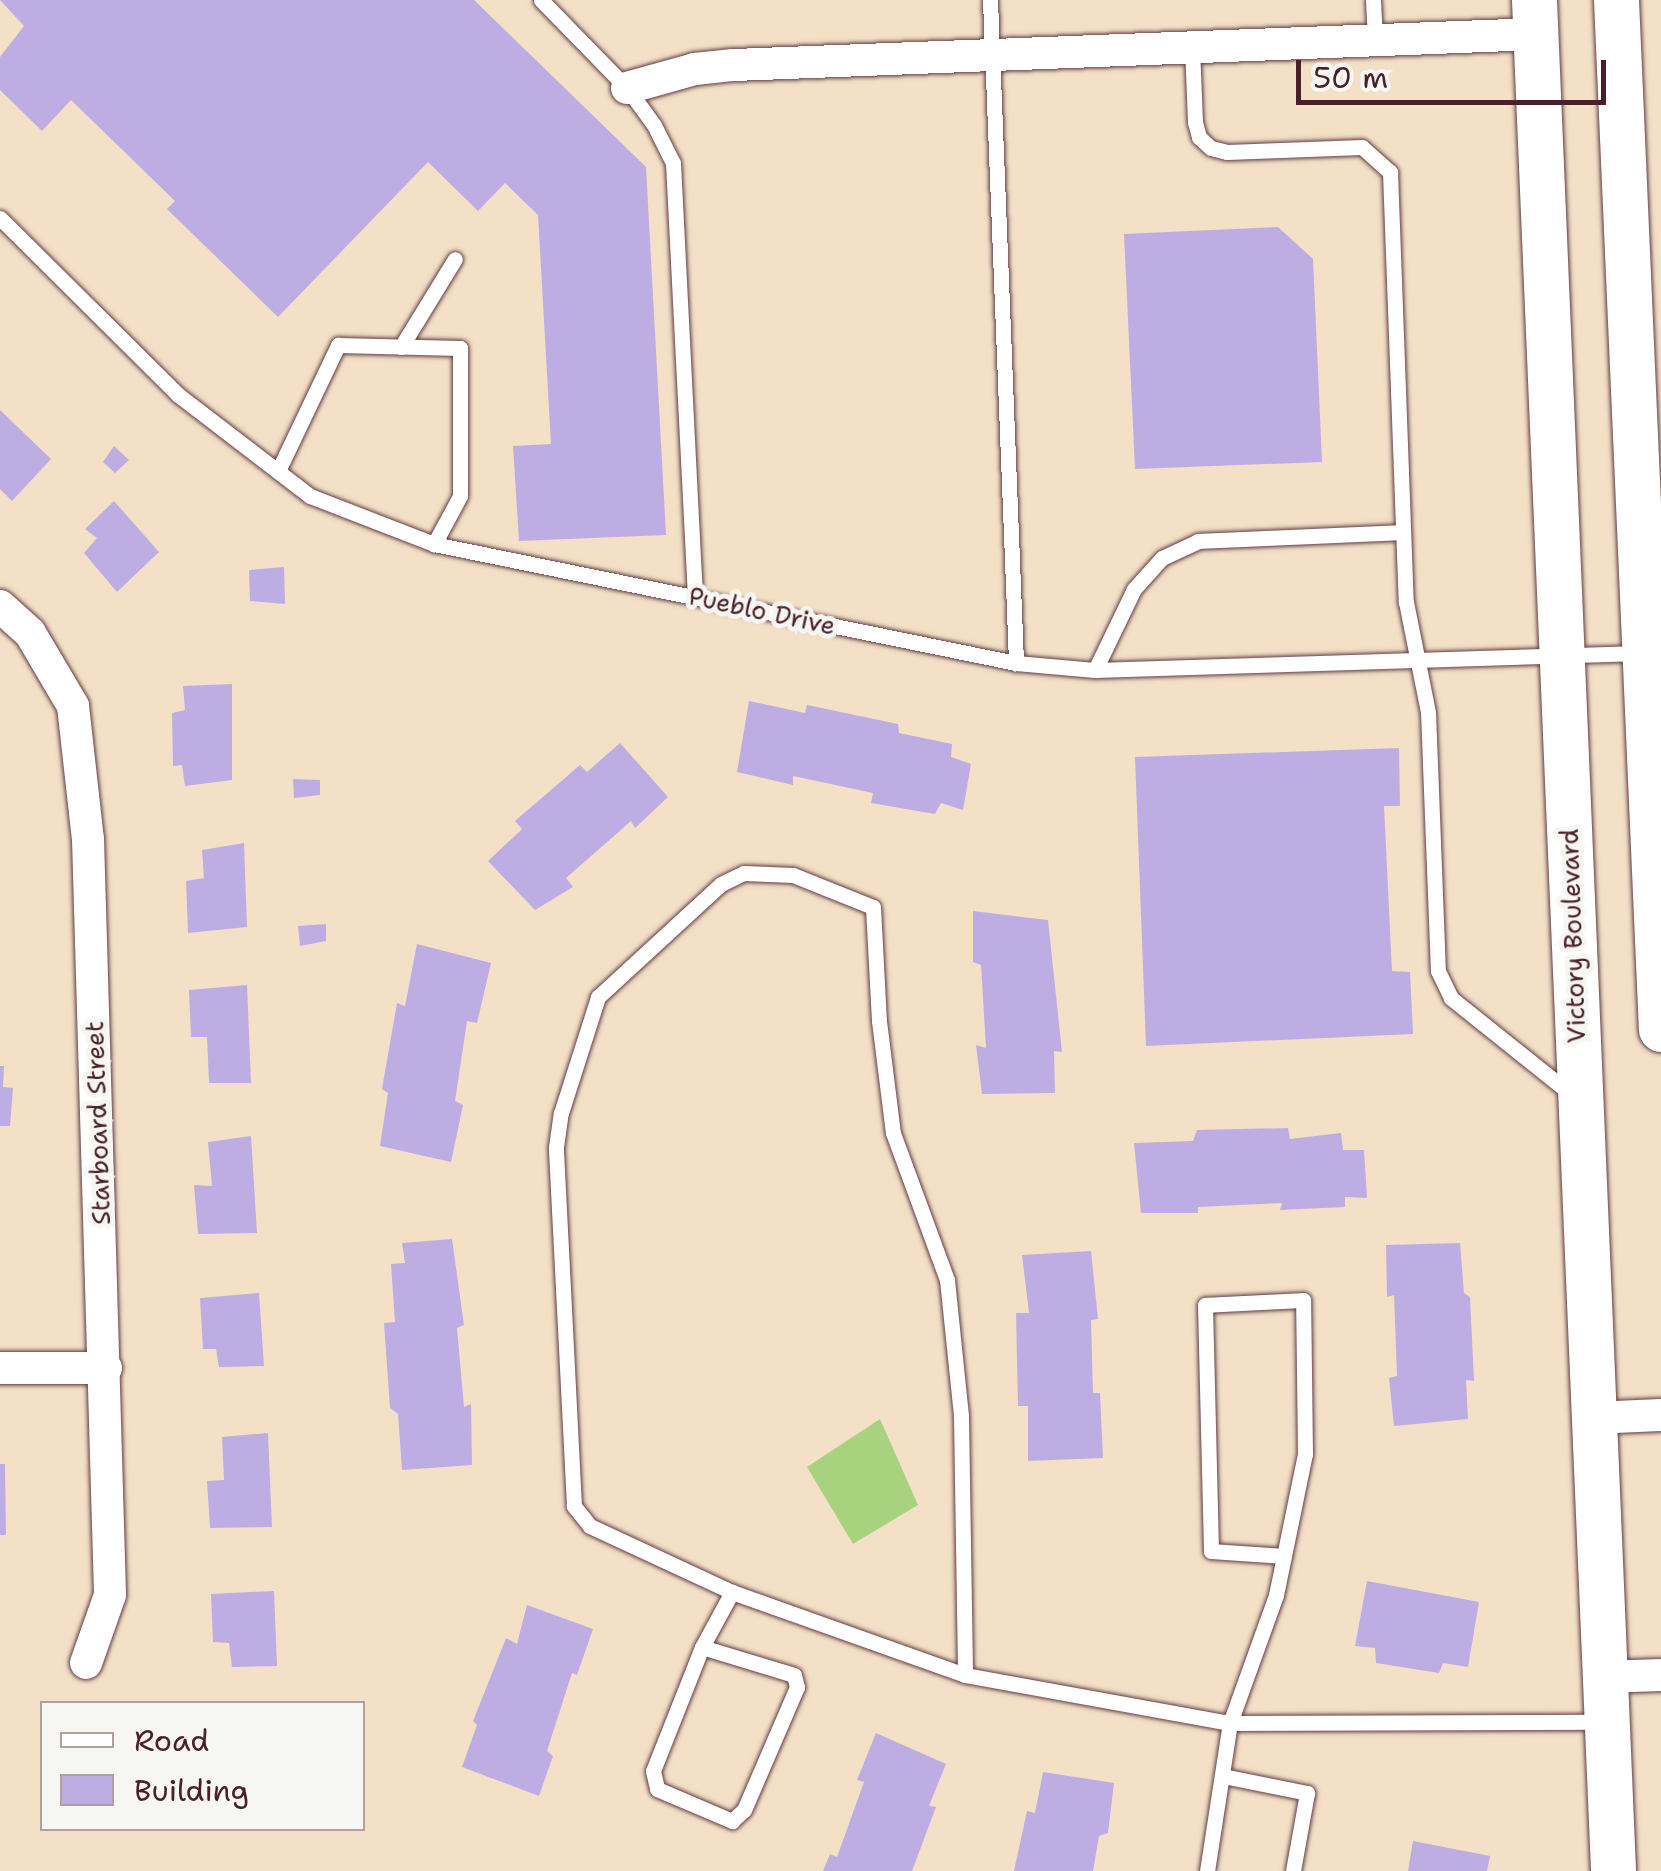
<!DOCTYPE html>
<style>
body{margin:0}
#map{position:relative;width:1661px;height:1871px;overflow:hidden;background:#f3e0c7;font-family:"Shantell Sans",sans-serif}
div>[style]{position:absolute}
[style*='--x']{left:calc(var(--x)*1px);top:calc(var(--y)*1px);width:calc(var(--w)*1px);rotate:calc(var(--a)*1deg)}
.green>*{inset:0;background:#a8d27d}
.building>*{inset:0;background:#beade3}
.roads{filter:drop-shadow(0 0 2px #633c42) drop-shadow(0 0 2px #633c42)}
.lane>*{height:15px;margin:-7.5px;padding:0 7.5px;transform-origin:7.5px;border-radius:7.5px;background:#fff}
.street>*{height:32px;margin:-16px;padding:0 16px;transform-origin:16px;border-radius:16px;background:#fff}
.secondary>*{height:45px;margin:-22.5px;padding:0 22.5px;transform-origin:22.5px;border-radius:22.5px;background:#fff}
span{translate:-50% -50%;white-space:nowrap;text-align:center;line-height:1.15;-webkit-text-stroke:10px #f6f6f2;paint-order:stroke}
.street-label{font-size:25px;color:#4a1f2b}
.legend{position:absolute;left:40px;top:1701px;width:325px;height:130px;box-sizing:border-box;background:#f6f6f2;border:2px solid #b1a0a2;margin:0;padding:12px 18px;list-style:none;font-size:30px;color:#4a1f2b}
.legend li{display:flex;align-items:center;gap:20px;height:50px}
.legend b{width:50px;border:2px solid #b1a0a2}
.scale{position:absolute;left:1296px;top:60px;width:310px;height:45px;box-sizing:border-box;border:5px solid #4a1f2b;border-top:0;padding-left:12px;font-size:30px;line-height:35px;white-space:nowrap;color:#4a1f2b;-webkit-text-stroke:8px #f6f6f2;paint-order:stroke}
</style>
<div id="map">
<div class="green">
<i style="clip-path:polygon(880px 1419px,918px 1505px,853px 1544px,807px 1467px)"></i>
</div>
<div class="building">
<i style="clip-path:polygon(0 0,474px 0,646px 167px,666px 535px,519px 541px,513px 446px,551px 444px,538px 215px,505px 183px,478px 211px,428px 162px,278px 317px,167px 209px,175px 201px,71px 100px,42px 131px,0 90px,0 57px,24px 26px)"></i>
<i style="clip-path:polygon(1278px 227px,1313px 259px,1322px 462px,1135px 469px,1124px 234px)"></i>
<i style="clip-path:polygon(0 410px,51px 459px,12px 501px,0 489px)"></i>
<i style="clip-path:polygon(114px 446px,129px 460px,115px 473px,103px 462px)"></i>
<i style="clip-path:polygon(114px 501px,159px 552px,117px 592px,84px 553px,97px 538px,85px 529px)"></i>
<i style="clip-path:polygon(284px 567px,285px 604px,250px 601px,249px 570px)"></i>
<i style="clip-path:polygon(232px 684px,232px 780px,185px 786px,182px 765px,173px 766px,172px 713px,185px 710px,183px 686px)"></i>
<i style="clip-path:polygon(749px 701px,805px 713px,807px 705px,898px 724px,899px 733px,952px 744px,951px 757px,971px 764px,963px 810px,941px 803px,935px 814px,871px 803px,873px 793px,793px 776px,793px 785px,737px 772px)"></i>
<i style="clip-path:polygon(620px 743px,668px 797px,635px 828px,631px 821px,566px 878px,573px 887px,535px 910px,488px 861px,522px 829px,515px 821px,580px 765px,587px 772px)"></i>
<i style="clip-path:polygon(1399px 748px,1400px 806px,1384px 806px,1392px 971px,1410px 972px,1413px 1034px,1146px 1046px,1135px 757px)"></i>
<i style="clip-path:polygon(293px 779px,320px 780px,320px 795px,294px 798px)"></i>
<i style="clip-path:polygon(244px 843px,247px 927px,188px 933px,186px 881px,204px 878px,202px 850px)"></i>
<i style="clip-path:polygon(973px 911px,1048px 920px,1062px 1052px,1054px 1051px,1055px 1093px,982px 1094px,976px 1045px,986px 1048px,981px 965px,973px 962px)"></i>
<i style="clip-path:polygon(326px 924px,326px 941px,300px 946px,298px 926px)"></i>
<i style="clip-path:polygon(417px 944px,491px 963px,477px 1023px,467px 1021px,455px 1101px,463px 1105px,451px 1162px,380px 1146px,388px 1093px,382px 1089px,397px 1003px,405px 1006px)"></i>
<i style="clip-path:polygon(247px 985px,251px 1083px,209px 1083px,207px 1037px,191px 1037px,189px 990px)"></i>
<i style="clip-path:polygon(0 1066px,4px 1066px,3px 1087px,13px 1088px,10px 1126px,0 1126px)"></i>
<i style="clip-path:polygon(1288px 1128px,1290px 1139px,1341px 1133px,1343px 1150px,1364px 1150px,1367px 1198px,1345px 1197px,1345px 1207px,1280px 1210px,1282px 1203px,1198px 1207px,1198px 1213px,1141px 1213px,1134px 1143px,1193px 1141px,1197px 1130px)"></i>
<i style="clip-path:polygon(251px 1136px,257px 1233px,198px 1234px,194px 1185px,212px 1186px,208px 1142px)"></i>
<i style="clip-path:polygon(452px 1239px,464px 1325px,457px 1328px,464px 1407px,471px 1404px,472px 1465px,402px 1470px,398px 1414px,390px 1408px,384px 1323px,395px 1322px,391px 1264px,405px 1263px,402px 1243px)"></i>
<i style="clip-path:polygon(1460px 1243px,1464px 1293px,1470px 1297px,1474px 1381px,1466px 1380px,1468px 1419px,1394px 1426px,1389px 1378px,1397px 1376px,1394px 1295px,1387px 1297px,1386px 1245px)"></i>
<i style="clip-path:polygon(1091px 1251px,1098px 1319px,1091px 1320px,1093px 1393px,1100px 1393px,1103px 1458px,1028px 1461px,1028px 1406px,1018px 1406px,1016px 1313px,1029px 1313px,1022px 1255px)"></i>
<i style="clip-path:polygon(259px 1293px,264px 1366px,219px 1367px,216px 1349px,203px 1349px,200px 1298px)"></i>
<i style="clip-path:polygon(268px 1433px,272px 1527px,210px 1528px,207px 1481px,224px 1480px,222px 1437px)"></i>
<i style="clip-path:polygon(0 1464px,5px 1464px,6px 1535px,0 1535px)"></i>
<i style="clip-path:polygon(1367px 1581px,1479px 1602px,1468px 1667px,1443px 1663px,1439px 1673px,1376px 1663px,1375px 1648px,1355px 1646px)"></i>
<i style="clip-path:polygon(274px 1591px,277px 1666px,232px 1667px,229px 1643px,213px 1642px,211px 1594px)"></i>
<i style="clip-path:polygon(527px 1605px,593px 1629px,577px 1675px,572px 1673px,547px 1751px,553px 1756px,539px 1796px,462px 1767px,477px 1725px,473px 1721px,506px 1638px,517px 1644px)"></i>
<i style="clip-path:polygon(876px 1733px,946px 1764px,929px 1806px,936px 1807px,912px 1871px,823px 1871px,830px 1854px,837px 1857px,864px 1782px,857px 1780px)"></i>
<i style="clip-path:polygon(1043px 1772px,1114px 1783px,1108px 1833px,1099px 1836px,1093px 1871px,1014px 1871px,1027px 1811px,1035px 1813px)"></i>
<i style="clip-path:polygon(1413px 1841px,1490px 1856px,1487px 1871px,1408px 1871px)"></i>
</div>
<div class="roads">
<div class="lane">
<i style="--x:541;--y:0;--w:123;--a:45.7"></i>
<i style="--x:627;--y:88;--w:46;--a:53.9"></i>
<i style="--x:654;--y:125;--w:42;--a:63.4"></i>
<i style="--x:673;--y:163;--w:435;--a:87.1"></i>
<i style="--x:990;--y:0;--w:664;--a:87.75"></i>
<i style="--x:1373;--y:0;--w:40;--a:87.1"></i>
<i style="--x:1192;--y:47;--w:75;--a:87.7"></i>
<i style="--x:1195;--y:122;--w:16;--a:75"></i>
<i style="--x:1199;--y:137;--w:16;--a:43"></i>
<i style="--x:1211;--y:148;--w:16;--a:14"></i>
<i style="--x:1227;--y:152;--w:135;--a:-2.1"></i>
<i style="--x:1362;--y:147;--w:38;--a:42"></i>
<i style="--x:1390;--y:172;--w:430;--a:87.9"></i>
<i style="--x:1406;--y:602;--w:112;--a:78.7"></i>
<i style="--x:1428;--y:712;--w:259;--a:87.8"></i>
<i style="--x:1438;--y:971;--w:30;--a:64"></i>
<i style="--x:1451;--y:998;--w:154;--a:38.7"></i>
<i style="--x:0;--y:218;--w:250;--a:44.8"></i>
<i style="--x:177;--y:394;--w:168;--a:37.5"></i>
<i style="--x:310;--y:496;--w:133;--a:21.2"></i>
<i style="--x:434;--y:544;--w:594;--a:11.56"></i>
<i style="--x:1016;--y:663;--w:79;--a:5.1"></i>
<i style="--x:1095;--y:670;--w:546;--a:-1.78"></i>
<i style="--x:401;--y:347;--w:103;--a:-58.5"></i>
<i style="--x:278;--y:471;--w:140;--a:-64.5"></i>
<i style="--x:338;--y:345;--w:122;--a:1.4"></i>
<i style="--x:460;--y:348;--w:148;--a:90"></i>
<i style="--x:460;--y:496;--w:55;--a:118.4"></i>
<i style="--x:1095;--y:670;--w:90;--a:-64.3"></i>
<i style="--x:1134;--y:589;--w:42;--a:-47.9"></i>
<i style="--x:1162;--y:558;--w:40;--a:-25"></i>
<i style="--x:1198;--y:541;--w:205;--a:-2.5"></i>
<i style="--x:744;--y:873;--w:49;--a:2.3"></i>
<i style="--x:793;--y:875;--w:86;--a:21.8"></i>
<i style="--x:873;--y:907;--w:114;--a:87"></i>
<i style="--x:879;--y:1021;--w:113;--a:82.9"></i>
<i style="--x:893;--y:1133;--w:157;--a:69.8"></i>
<i style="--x:947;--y:1280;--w:137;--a:84.1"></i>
<i style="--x:961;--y:1416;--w:259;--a:89.1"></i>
<i style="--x:965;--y:1675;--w:247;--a:-160.4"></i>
<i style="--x:732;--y:1592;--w:157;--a:-155.1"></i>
<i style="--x:590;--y:1526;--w:26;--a:-129"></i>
<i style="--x:574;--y:1506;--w:359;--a:-92.9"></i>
<i style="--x:556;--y:1147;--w:34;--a:-82"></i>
<i style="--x:561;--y:1113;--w:122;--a:-72.3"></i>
<i style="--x:598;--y:997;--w:167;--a:-42.6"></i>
<i style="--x:721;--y:884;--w:25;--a:-26"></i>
<i style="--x:702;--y:1647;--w:133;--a:111.6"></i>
<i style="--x:653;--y:1771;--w:18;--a:77"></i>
<i style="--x:657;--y:1789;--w:82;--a:23.1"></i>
<i style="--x:732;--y:1821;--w:16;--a:-43"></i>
<i style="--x:744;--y:1810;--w:134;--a:-66.7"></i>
<i style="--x:797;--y:1687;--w:12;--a:-104"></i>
<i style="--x:794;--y:1675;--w:96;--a:-163.1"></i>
<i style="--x:702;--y:1647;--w:63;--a:-61.4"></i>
<i style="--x:965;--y:1675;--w:269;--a:10.3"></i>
<i style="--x:1230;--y:1723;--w:373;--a:-0.2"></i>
<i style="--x:1223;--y:1776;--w:86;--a:11.4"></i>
<i style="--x:1307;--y:1793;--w:79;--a:100.2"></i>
<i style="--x:1207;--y:1871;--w:150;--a:-81.2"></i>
<i style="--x:1230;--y:1723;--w:136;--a:-70.2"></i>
<i style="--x:1276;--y:1595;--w:144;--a:-78.4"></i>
<i style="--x:1305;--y:1454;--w:154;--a:-90.7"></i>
<i style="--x:1303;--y:1300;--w:98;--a:177.1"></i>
<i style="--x:1205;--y:1305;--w:246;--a:88.6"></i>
<i style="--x:1211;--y:1551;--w:73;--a:3.9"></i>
</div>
<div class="street">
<i style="--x:627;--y:88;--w:71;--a:-15.6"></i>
<i style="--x:695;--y:69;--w:39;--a:-6"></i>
<i style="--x:734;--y:65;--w:803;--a:-2.21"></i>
<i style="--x:0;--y:606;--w:40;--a:42"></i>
<i style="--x:30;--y:633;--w:85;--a:59.5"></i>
<i style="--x:73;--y:706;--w:134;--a:83.6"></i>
<i style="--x:88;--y:839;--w:756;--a:88.33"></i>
<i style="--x:110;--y:1595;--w:72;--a:109.4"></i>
<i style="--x:0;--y:1368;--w:106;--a:0"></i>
<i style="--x:1592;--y:1418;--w:69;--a:-2.5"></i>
<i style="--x:1603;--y:1677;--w:58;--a:-2"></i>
</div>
<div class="secondary">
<i style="--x:1534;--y:0;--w:1873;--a:87.58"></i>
<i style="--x:1616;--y:0;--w:1030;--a:87.5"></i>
</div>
</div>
<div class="street-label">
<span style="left:762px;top:611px;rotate:12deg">Pueblo Drive</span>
<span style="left:1573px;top:936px;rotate:-92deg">Victory Boulevard</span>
<span style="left:98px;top:1123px;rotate:-92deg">Starboard Street</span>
</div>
<ul class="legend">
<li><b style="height:12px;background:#fff"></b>Road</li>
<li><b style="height:28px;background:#beade3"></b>Building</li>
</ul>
<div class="scale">50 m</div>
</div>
